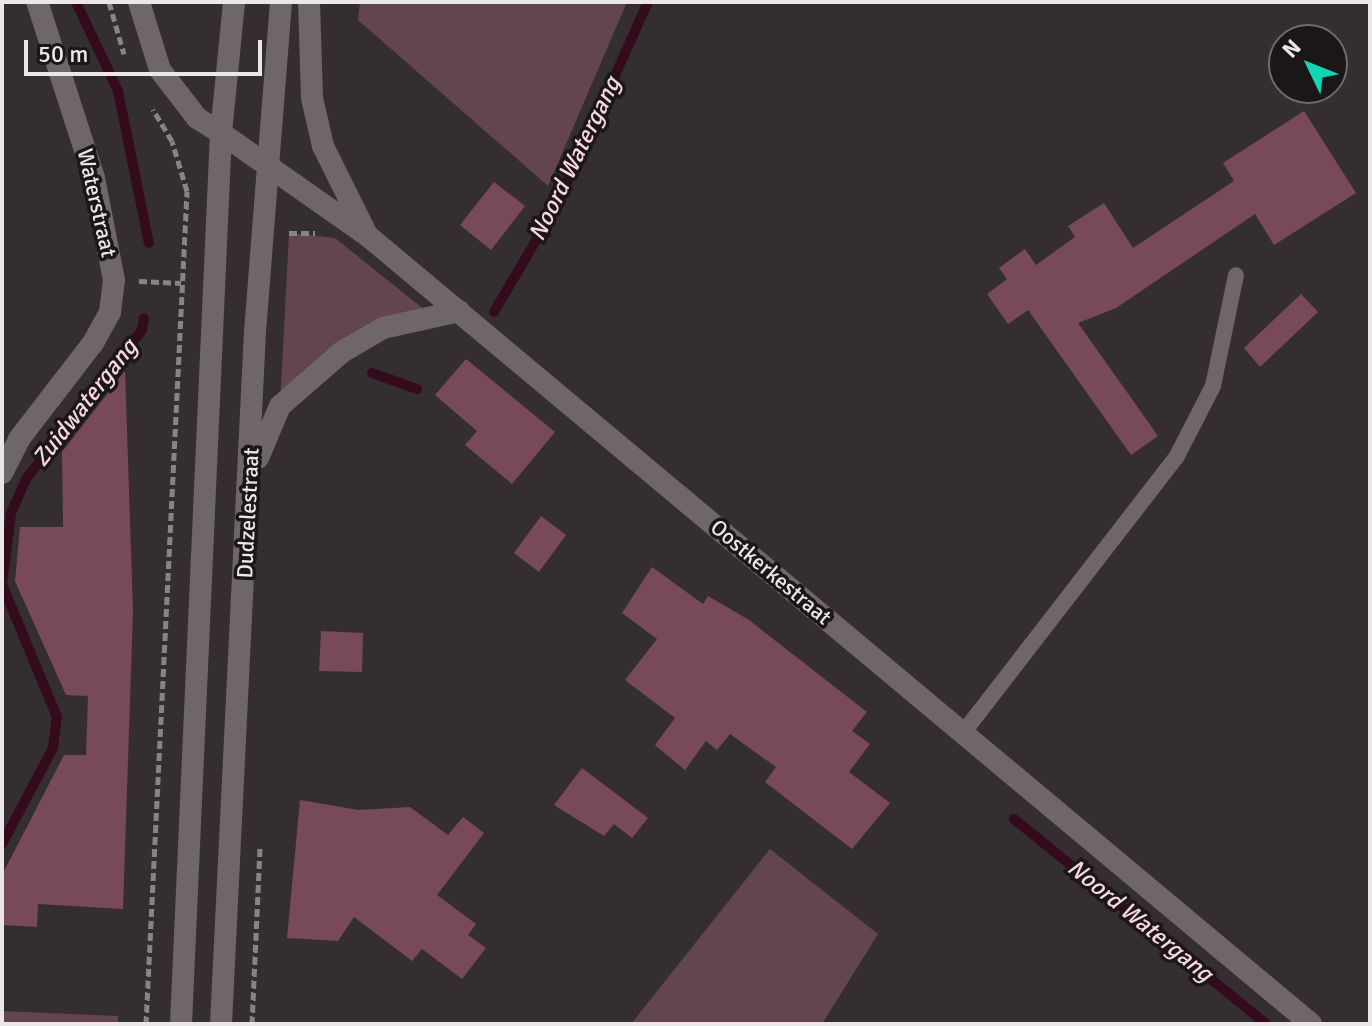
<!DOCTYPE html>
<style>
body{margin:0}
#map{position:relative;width:1372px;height:1026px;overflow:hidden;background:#352e30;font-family:Signika,sans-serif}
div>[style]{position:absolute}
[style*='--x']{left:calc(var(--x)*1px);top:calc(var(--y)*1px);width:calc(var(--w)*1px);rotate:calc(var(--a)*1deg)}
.green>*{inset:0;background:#62454f}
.stream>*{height:10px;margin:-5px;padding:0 5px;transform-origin:5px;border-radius:5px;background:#330b1d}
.building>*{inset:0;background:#78495b}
.path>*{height:5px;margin-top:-2.5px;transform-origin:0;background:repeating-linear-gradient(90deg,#898385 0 8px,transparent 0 12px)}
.service>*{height:16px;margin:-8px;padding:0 8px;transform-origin:8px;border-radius:8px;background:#6f6669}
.minor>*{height:22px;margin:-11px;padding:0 11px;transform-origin:11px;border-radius:11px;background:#6f6669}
.tertiary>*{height:22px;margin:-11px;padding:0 11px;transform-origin:11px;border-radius:11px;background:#6f6669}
.secondary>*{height:22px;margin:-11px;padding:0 11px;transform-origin:11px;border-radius:11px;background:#6f6669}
span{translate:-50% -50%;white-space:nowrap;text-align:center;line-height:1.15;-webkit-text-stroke:7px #1b1718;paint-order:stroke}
.street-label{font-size:22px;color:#ebe6e7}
.water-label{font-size:24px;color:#f8d7e2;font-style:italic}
.frame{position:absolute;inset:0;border:4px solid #ebe6e7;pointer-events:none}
.north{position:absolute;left:1268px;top:24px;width:80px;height:80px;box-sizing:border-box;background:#1b1718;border:2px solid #6e6a6b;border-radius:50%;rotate:313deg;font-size:22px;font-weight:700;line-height:32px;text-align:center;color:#ebe6e7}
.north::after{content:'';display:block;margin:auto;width:28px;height:36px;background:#14d5b3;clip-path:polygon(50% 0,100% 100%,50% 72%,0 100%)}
.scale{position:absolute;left:24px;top:40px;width:238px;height:36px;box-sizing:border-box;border:4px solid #ebe6e7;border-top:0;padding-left:10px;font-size:24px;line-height:28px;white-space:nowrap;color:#ebe6e7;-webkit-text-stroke:6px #1b1718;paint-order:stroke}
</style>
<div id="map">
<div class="green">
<i style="clip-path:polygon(360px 2px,627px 2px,548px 186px,358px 20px)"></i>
<i style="clip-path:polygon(289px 233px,335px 238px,431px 315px,383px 328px,280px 406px)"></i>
<i style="clip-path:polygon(770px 849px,878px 934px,822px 1024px,631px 1024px)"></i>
<i style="clip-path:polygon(2px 1011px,118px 1016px,118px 1024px,2px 1024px)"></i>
</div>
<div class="stream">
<i style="--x:76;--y:2;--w:98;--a:64.7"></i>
<i style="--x:118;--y:91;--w:155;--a:78.5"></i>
<i style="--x:494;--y:312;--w:126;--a:-59.6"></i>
<i style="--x:558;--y:203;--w:220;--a:-65.9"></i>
<i style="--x:372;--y:373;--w:48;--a:19.6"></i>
<i style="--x:1014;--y:819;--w:325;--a:39.1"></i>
<i style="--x:2;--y:844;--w:109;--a:-62"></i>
<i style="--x:53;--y:748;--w:31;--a:-83"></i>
<i style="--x:57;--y:717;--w:144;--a:-112.5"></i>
<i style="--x:2;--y:584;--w:72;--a:-82.8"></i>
<i style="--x:11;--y:513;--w:37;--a:-66"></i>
<i style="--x:26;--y:479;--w:189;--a:-52.1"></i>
<i style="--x:142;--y:330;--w:12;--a:-81"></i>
</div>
<div class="building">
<i style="clip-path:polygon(1304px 111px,1356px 193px,1274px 245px,1255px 214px,1116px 308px,1078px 323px,1158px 436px,1131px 455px,1028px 310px,1008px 324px,987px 294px,1007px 279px,999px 268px,1025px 249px,1036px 265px,1075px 237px,1068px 226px,1104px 203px,1133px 248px,1234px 181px,1223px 163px)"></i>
<i style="clip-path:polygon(494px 182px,525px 206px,491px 250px,460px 225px)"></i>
<i style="clip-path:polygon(1301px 294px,1318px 312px,1260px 367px,1244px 348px)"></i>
<i style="clip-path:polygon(466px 359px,555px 432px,512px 484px,465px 445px,477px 431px,435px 395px)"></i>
<i style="clip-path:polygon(125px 371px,133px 611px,123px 909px,38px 904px,37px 927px,2px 925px,2px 875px,64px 755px,86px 755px,88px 696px,66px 695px,15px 581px,20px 527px,63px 527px,62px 452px)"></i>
<i style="clip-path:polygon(541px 516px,566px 535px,539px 572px,514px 553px)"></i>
<i style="clip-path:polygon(652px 567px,703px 604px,708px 596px,749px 620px,867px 712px,852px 731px,870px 744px,849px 772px,890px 803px,852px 849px,765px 782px,776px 767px,730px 734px,717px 750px,706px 741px,685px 770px,655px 745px,675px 718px,625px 680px,657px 639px,622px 613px)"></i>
<i style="clip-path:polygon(321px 631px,363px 633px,362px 672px,319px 671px)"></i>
<i style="clip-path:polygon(582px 768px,648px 818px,632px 838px,614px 824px,604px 836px,554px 805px)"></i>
<i style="clip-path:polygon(300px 800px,359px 810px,410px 807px,448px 835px,463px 817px,484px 833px,437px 895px,476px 924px,468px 935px,486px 948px,462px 979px,422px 949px,412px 961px,354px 917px,338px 941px,287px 938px)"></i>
</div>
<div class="path">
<i style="--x:109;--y:2;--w:54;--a:73.9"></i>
<i style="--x:289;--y:233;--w:26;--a:0"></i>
<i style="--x:139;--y:281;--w:42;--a:2.7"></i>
<i style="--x:146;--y:1024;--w:834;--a:-87.18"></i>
<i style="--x:187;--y:191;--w:52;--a:-106.7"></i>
<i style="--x:172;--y:141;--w:37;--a:-121"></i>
<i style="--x:252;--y:1024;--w:176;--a:-87.4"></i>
</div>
<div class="service">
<i style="--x:963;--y:733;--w:350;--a:-52.3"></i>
<i style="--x:1177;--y:456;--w:79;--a:-62.8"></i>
<i style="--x:1213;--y:386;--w:113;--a:-78.3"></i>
</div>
<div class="minor">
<i style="--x:2;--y:473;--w:38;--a:-63"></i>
<i style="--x:19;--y:439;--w:121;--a:-52.4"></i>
<i style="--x:93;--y:343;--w:35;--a:-61"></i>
<i style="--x:110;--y:312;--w:32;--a:-83"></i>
<i style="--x:114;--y:280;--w:104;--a:-101.1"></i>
<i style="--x:94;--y:178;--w:185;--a:-107.9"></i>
</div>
<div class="tertiary">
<i style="--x:139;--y:2;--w:71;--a:72.8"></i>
<i style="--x:160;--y:70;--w:61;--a:52.4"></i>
<i style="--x:197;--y:118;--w:28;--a:32"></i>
</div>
<div class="secondary">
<i style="--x:309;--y:2;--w:96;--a:88.2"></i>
<i style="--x:312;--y:98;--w:49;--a:77.1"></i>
<i style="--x:323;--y:146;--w:95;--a:63.7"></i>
<i style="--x:221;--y:133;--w:179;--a:35"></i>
<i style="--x:368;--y:236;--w:1229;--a:39.88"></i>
<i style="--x:258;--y:458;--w:56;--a:-67.1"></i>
<i style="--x:280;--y:406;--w:82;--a:-41.1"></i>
<i style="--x:342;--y:352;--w:48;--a:-30.3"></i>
<i style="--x:383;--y:328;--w:78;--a:-12.6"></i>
<i style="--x:181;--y:1024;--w:892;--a:-87.43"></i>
<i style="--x:221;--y:133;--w:132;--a:-84.3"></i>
<i style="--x:221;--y:1024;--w:693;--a:-87.19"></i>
<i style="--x:255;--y:332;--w:331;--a:-85.5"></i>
</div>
<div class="street-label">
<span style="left:97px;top:203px;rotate:77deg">Waterstraat</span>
<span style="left:248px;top:513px;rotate:-87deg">Dudzelestraat</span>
<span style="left:771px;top:572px;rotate:40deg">Oostkerkestraat</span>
</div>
<div class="water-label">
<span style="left:575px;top:159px;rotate:-64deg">Noord Watergang</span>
<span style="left:85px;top:403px;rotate:-52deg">Zuidwatergang</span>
<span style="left:1140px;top:921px;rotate:39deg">Noord Watergang</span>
</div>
<div class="frame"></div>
<div class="north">N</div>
<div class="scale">50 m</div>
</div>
